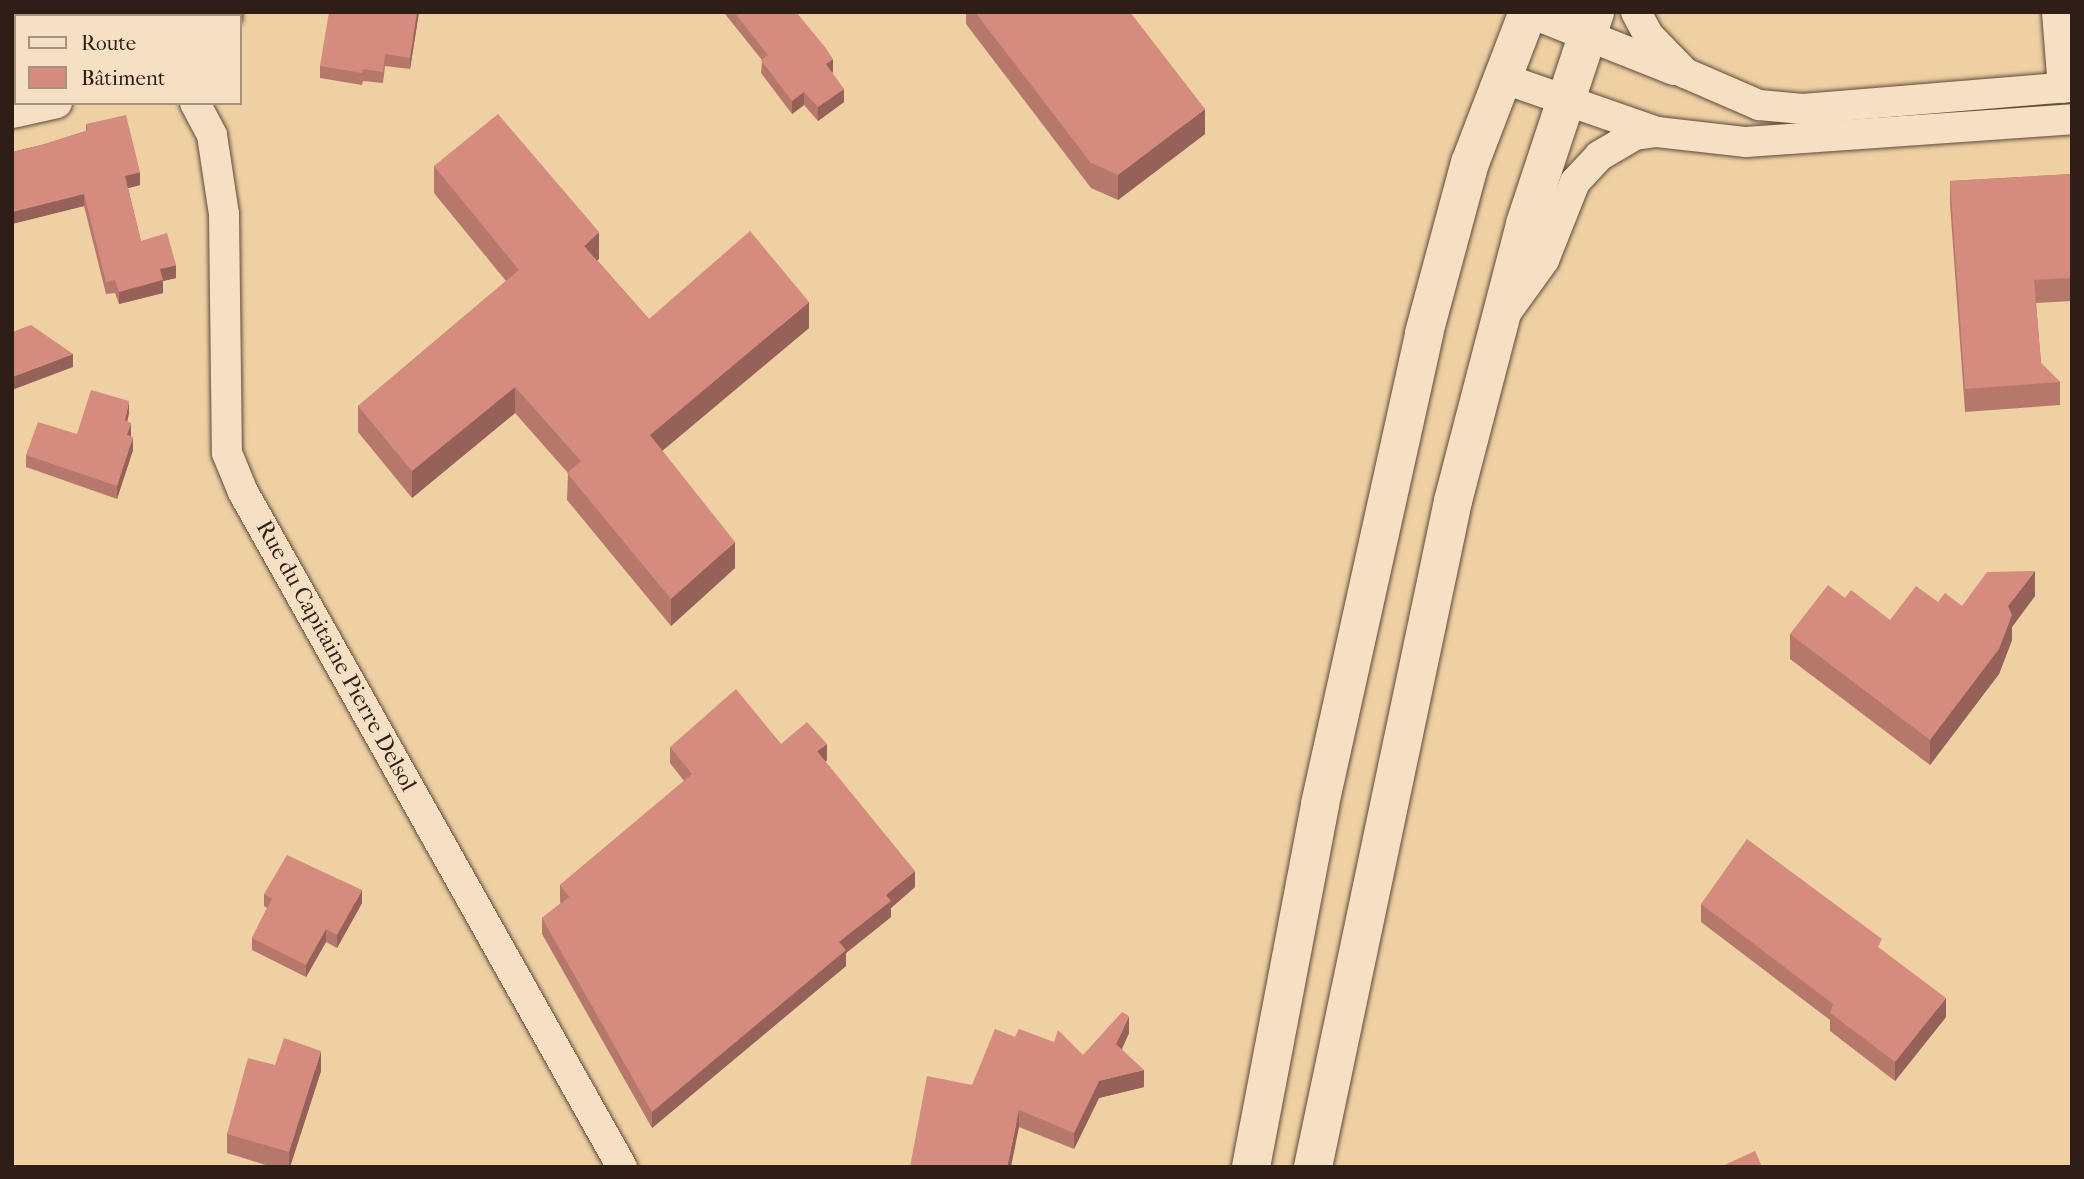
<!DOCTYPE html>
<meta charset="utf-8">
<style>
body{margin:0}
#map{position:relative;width:2084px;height:1179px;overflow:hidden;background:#efd0a3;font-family:"IM FELL French Canon",serif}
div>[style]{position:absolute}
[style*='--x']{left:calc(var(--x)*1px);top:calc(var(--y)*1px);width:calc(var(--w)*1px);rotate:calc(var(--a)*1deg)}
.roads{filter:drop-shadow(0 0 2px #5f4a3b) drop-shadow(0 0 2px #5f4a3b)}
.minor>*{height:30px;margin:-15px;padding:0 15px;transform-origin:15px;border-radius:15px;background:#f5e0c3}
.secondary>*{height:38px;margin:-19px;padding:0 19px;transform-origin:19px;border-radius:19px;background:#f5e0c3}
.wall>*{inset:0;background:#b7786c}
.shaded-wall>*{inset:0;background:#956158}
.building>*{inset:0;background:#d58b7d}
span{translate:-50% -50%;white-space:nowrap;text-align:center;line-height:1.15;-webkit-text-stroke:6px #f5e0c3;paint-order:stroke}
.street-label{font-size:23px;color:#2f1e18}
.frame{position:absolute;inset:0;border:14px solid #2f1e18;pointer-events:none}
.legend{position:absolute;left:14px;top:14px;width:228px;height:91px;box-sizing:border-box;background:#f5e0c3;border:2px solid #a6927f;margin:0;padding:9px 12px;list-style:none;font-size:21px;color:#2f1e18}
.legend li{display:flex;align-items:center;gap:14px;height:35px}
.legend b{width:35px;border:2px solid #a6927f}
</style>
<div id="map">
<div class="roads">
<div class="minor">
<i style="--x:1528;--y:12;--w:157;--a:21.7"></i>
<i style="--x:1636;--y:12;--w:27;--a:62"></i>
<i style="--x:1649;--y:36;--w:52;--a:45.8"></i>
<i style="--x:1685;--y:73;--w:81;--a:23.4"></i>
<i style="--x:1759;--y:105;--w:44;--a:5.2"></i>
<i style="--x:1803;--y:109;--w:270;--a:-4.7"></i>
<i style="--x:2057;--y:12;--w:76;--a:85.5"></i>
<i style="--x:227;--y:16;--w:4;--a:-90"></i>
<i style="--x:1502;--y:78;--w:164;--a:19.2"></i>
<i style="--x:195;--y:103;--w:36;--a:62"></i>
<i style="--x:212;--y:135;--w:80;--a:81.4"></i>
<i style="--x:224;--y:214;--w:239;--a:89.3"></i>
<i style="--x:227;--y:453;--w:42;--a:67.7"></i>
<i style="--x:243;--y:492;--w:774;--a:60.69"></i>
<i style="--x:12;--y:113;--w:46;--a:-12.5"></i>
<i style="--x:1508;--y:310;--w:62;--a:-54.2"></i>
<i style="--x:1544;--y:260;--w:84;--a:-68.3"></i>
<i style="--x:1575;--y:182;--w:35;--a:-47"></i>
<i style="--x:1599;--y:156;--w:42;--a:-30.3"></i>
<i style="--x:1635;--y:135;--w:22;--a:-8"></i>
<i style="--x:1657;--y:132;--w:90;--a:6.4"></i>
<i style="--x:1746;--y:142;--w:327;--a:-4"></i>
</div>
<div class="secondary">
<i style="--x:1251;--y:1167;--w:369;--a:-79.2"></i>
<i style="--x:1320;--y:804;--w:482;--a:-77.5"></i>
<i style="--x:1424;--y:333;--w:176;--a:-74.9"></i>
<i style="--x:1470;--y:163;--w:162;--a:-69"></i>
<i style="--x:1313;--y:1167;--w:681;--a:-78.13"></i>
<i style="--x:1453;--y:501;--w:286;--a:-75.4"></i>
<i style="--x:1525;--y:224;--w:223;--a:-71.7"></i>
</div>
</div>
<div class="wall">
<i style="clip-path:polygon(346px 12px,419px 12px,410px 69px,385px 66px,383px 83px,363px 81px,362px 85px,320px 78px,320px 66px)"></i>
<i style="clip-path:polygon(725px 12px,796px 12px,833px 72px,832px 73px,844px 102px,818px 121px,804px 105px,792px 114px,761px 73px,762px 60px,725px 14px)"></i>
<i style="clip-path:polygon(966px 12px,975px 12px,1205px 134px,1118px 200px,1091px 188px,966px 24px)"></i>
<i style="clip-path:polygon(86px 124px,140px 185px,128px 188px,141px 241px,176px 278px,163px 281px,163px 293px,119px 304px,115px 293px,106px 294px,84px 206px,12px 224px,12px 152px,45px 144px,86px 131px)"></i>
<i style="clip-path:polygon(434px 166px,599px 259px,597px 260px,649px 319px,809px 328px,662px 451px,735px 568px,671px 626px,567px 500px,568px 473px,515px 413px,412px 498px,358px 432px,358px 406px,506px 281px,434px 193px)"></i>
<i style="clip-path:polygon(2072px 174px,2072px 301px,2036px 303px,2041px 363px,2060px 382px,2060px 405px,1965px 412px,1950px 204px,1950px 181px)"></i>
<i style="clip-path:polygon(129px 413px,127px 421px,133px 450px,117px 499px,26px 467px,26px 455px)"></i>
<i style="clip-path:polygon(2035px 596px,2012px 627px,2012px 640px,1999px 674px,1930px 765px,1790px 659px,1790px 634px,1845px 598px,1890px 620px,1938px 602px,1962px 606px)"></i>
<i style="clip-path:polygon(781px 744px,827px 760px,825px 762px,915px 887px,891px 908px,891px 917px,846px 953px,846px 966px,652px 1128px,542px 934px,542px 918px,561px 903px,560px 902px,560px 885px,684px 781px,670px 763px,670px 747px)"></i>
<i style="clip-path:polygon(264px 894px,362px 903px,337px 948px,326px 942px,306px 977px,252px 950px,252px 938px,267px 908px,264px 906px)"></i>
<i style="clip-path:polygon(1701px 904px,1882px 950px,1946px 1017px,1895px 1081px,1830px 1031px,1830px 1020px,1701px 922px)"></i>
<i style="clip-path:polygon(1129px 1033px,1122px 1049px,1144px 1087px,1099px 1098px,1074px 1149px,1019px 1127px,972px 1085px,1015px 1037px,1083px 1055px)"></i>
<i style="clip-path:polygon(275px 1065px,321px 1071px,290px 1167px,272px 1167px,227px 1153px,227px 1134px)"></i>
</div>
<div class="shaded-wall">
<i style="clip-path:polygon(52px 12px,92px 12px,92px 15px,39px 16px)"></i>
<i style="clip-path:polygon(130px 12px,140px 12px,140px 16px,115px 16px)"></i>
<i style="clip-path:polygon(156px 12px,186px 12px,186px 16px,143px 16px)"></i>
<i style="clip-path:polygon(417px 12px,419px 12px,410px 69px,410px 58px)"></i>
<i style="clip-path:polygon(16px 22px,16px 35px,12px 36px,12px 23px)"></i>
<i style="clip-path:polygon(833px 59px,833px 72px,826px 77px,826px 64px)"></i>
<i style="clip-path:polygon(844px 89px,844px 102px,818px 121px,818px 107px)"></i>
<i style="clip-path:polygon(804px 92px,804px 105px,792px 114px,792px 101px)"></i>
<i style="clip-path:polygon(1205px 109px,1205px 134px,1118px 200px,1118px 175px)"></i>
<i style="clip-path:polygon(140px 172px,140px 185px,125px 189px,125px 176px)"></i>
<i style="clip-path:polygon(84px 194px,84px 206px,12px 224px,12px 212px)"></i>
<i style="clip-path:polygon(599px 232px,599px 259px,584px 272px,584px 246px)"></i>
<i style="clip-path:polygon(176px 265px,176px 278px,163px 281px,163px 293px,119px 304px,119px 292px,160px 269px)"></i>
<i style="clip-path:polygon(809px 302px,809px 328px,650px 461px,650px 435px)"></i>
<i style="clip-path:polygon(73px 354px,73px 367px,12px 390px,12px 377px)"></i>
<i style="clip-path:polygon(515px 387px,515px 413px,412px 498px,412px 471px)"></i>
<i style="clip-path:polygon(129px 401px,129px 413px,125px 432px,125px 420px)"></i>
<i style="clip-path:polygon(131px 423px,131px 435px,127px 448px,127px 435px)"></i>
<i style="clip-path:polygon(133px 437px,133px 450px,117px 499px,117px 486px)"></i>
<i style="clip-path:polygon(735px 542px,735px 568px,671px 626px,671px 599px)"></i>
<i style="clip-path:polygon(2035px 571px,2035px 596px,2012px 627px,2012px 640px,1999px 674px,1930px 765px,1930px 740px,2008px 606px)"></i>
<i style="clip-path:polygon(827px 744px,827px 760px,817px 768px,817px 751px)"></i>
<i style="clip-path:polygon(915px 871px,915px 887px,891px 908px,891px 917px,846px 953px,846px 966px,652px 1128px,652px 1112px,839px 942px,886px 895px)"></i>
<i style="clip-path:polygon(362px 890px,362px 903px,337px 948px,337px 935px)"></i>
<i style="clip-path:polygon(326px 929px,326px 942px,306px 977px,306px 965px)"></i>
<i style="clip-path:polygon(1946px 998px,1946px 1017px,1895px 1081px,1895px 1062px)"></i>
<i style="clip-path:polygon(1129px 1016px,1129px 1033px,1116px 1061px,1116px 1044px)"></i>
<i style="clip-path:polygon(321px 1051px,321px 1071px,290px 1167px,289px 1167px,289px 1152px)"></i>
<i style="clip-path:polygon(1144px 1070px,1144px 1087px,1099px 1098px,1074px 1149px,1074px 1133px,1099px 1081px)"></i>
<i style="clip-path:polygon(1019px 1110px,1019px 1127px,1011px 1167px,1007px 1167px)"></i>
</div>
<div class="building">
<i style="clip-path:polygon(12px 12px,52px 12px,39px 16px,16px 16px,16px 22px,12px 23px)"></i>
<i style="clip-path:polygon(95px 12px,130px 12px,115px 16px,96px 16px)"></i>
<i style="clip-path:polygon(141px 12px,156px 12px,143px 16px)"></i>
<i style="clip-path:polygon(329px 12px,344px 12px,346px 14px,346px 12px,417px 12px,410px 58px,385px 54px,383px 72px,363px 69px,362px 73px,320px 66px)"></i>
<i style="clip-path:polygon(734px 12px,796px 12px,825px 47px,833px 59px,826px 64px,844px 89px,818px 107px,804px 92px,792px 101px,761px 60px,768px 55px)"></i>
<i style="clip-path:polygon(975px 12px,1130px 12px,1205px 109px,1118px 175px,1091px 163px)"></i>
<i style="clip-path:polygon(498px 114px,599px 232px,584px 246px,649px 319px,750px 231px,809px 302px,650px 435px,735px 542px,671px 599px,567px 473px,581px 461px,515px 387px,412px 471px,358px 406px,519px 270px,434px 166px)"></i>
<i style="clip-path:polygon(126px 115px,140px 172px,125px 176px,141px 241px,167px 233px,176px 265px,160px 269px,163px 280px,119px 292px,115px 280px,106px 282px,84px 194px,12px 212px,12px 152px,45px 144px,88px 130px,86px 124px)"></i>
<i style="clip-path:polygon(2072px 174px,2072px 278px,2034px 280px,2041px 363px,2060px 382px,1965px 389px,1950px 181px)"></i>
<i style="clip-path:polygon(31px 325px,73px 354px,12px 377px,12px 332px)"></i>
<i style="clip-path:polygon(91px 390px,129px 401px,125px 420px,131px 423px,127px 435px,133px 437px,117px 486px,26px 455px,38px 422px,77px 434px)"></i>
<i style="clip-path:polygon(2035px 571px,2008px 606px,2012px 615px,1999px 649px,1930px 740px,1790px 634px,1828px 585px,1845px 598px,1851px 590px,1890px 620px,1916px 586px,1938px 602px,1945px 593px,1962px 606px,1987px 572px)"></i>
<i style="clip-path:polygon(736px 689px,781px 744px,807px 722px,827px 744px,817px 751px,915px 871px,886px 895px,891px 901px,839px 942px,846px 950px,652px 1112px,542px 918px,569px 897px,560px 885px,692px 774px,670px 747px)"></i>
<i style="clip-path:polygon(1747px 839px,1882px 939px,1878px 947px,1946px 998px,1895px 1062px,1830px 1013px,1833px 1004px,1701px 904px)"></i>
<i style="clip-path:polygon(287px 855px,362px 890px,337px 935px,326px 929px,306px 965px,252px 938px,272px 899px,264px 894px)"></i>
<i style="clip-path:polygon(1122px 1012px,1129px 1016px,1116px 1044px,1144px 1070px,1099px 1081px,1074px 1133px,1019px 1110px,1007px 1167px,910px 1167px,927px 1076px,972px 1085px,995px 1029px,1015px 1037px,1019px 1029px,1054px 1042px,1058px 1030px,1083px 1055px)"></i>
<i style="clip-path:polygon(284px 1038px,321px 1051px,289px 1152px,227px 1134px,248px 1058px,275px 1065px)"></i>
<i style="clip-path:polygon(1755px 1151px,1762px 1167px,1720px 1167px)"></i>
</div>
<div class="street-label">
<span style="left:336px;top:656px;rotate:61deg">Rue du Capitaine Pierre Delsol</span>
</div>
<div class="frame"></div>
<ul class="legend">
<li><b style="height:9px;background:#f5e0c3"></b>Route</li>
<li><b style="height:19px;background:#d58b7d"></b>Bâtiment</li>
</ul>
</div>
